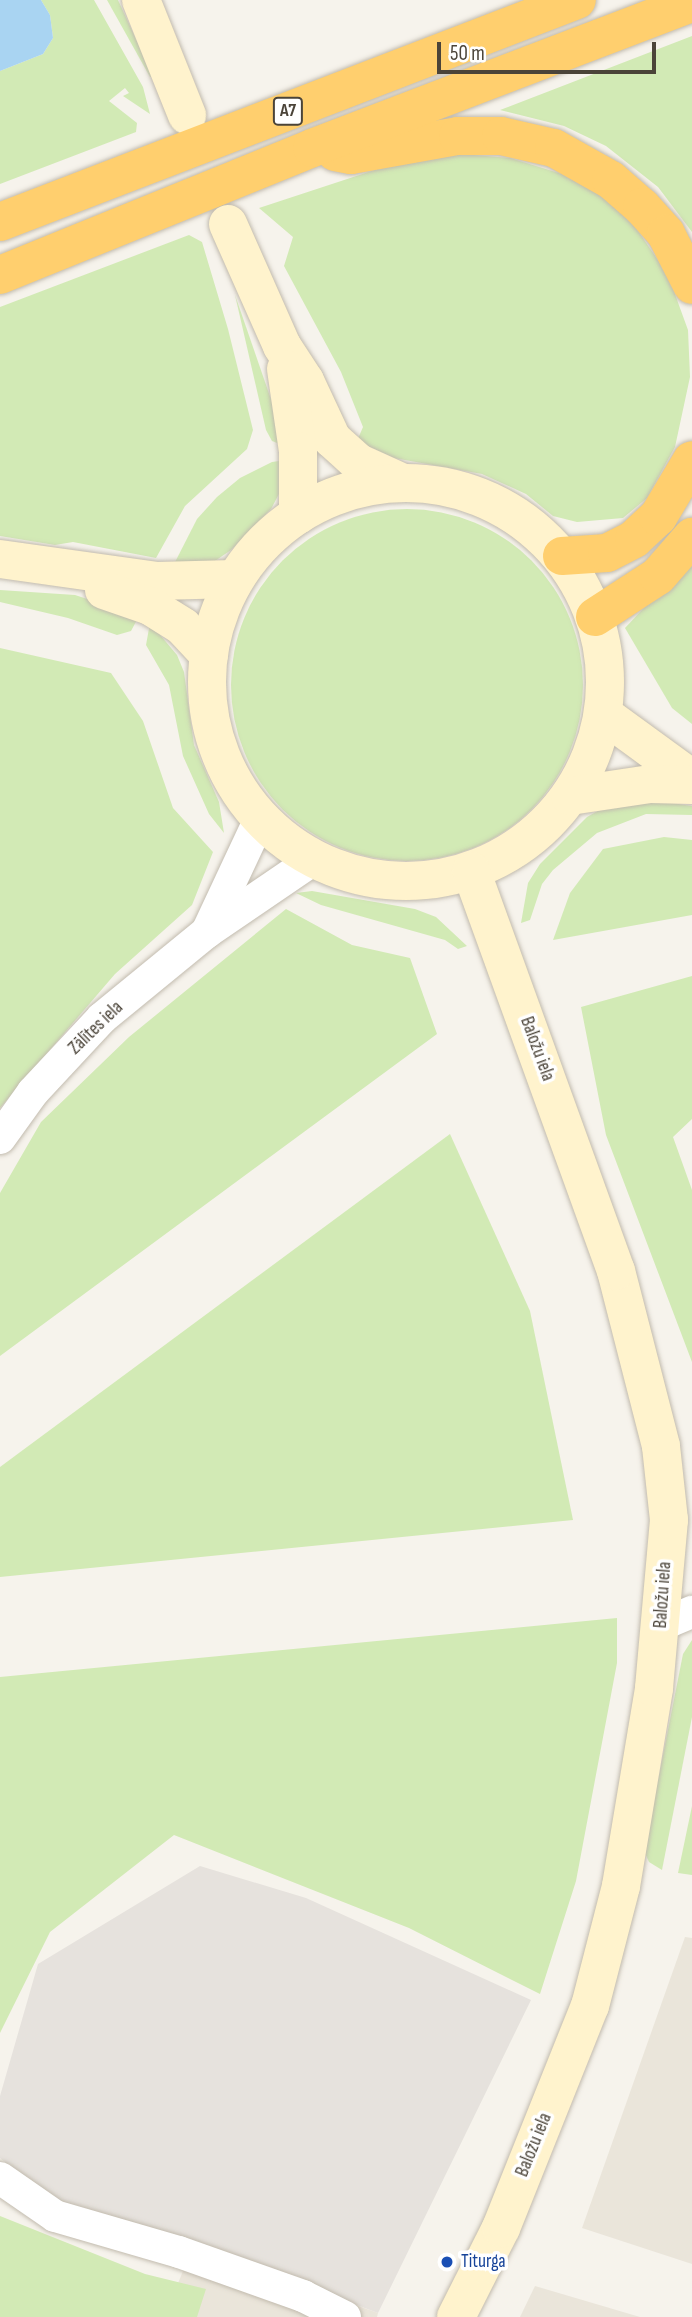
<!DOCTYPE html>
<meta charset="utf-8">
<style>
body{margin:0}
#map{position:relative;width:692px;height:2317px;overflow:hidden;background:#f6f3ec;font-family:"Sofia Sans Condensed",sans-serif}
div>[style]{position:absolute}
[style*='--x']{left:calc(var(--x)*1px);top:calc(var(--y)*1px);width:calc(var(--w)*1px);rotate:calc(var(--a)*1deg)}
.residential>*{inset:0;background:#eae5da}
.industrial>*{inset:0;background:#e6e2dd}
.green>*{inset:0;background:#d2eab5}
.round{border-radius:50%}
.water>*{inset:0;background:#a9d4f2}
.roads{filter:drop-shadow(0 0 2px #c2bbae) drop-shadow(0 0 2px #c2bbae)}
.minor>*{height:32px;margin:-16px;padding:0 16px;transform-origin:16px;border-radius:16px;background:#fff}
.secondary>*{height:38px;margin:-19px;padding:0 19px;transform-origin:19px;border-radius:19px;background:#fff3cd}
.secondary>.ring{margin:-19px;padding:0;box-sizing:content-box;background:none;border:38px solid #fff3cd;border-radius:50%}
.motorway>*{height:38px;margin:-19px;padding:0 19px;transform-origin:19px;border-radius:19px;background:#ffcf6e}
.dots>*{width:19px;height:19px;translate:-50% -50%;box-sizing:border-box;border:4px solid #fff;border-radius:50%}
span{translate:-50% -50%;white-space:nowrap;text-align:center;line-height:1.15;-webkit-text-stroke:7px #fff;paint-order:stroke}
.shield-label span{padding:2px 5px;background:#fff;border:2px solid;border-radius:5px;-webkit-text-stroke-width:0}
.shield-label{font-size:18px;color:#4b4439;font-weight:700}
.street-label{font-size:19px;color:#4b4439}
.transit-label{font-size:19px;color:#164399}
.left{translate:0 -50%;text-align:left}
.scale{position:absolute;left:437px;top:42px;width:219px;height:32px;box-sizing:border-box;border:4px solid #4b4439;border-top:0;padding-left:9px;font-size:21px;line-height:24px;white-space:nowrap;color:#4b4439;-webkit-text-stroke:5px #fff;paint-order:stroke}
</style>
<div id="map">
<div class="residential">
<i style="clip-path:polygon(685px 1937px,692px 1938px,692px 2264px,582px 2228px)"></i>
<i style="clip-path:polygon(193px 2247px,378px 2313px,377px 2317px,164px 2317px)"></i>
<i style="clip-path:polygon(535px 2286px,640px 2317px,520px 2317px)"></i>
</div>
<div class="industrial">
<i style="clip-path:polygon(200px 1866px,306px 1898px,531px 2000px,378px 2313px,238px 2260px,68px 2212px,0 2158px,0 2096px,38px 1964px)"></i>
</div>
<div class="green">
<i style="clip-path:polygon(41px 0,94px 0,143px 87px,150px 114px,123px 96px,129px 93px,125px 88px,109px 101px,137px 123px,136px 132px,0 184px,0 71px,43px 54px,53px 38px,50px 15px)"></i>
<i style="clip-path:polygon(107px 0,118px 0,153px 76px,150px 77px)"></i>
<i style="clip-path:polygon(692px 36px,692px 232px,658px 187px,606px 146px,564px 126px,500px 110px)"></i>
<i style="clip-path:polygon(462px 154px,510px 158px,562px 174px,607px 199px,634px 225px,668px 275px,688px 330px,690px 377px,675px 447px,647px 498px,623px 518px,577px 522px,553px 516px,526px 494px,482px 474px,394px 458px,357px 441px,363px 427px,341px 372px,284px 266px,293px 237px,259px 208px,408px 159px)"></i>
<i style="clip-path:polygon(189px 235px,202px 242px,228px 329px,253px 430px,247px 449px,185px 506px,156px 558px,73px 542px,55px 545px,0 536px,0 307px)"></i>
<i style="clip-path:polygon(235px 295px,284px 437px,285px 446px,272px 441px,266px 430px)"></i>
<i style="clip-path:polygon(286px 460px,279px 494px,271px 509px,231px 550px,212px 563px,171px 570px,197px 519px,217px 497px,240px 478px,272px 462px)"></i>
<i class="round" style="left:231px;top:509px;width:352px;height:352px"></i>
<i style="clip-path:polygon(692px 557px,692px 724px,672px 708px,625px 628px)"></i>
<i style="clip-path:polygon(0 590px,75px 595px,139px 616px,131px 631px,117px 635px,68px 618px,0 602px)"></i>
<i style="clip-path:polygon(150px 623px,177px 655px,184px 672px,194px 745px,219px 802px,224px 833px,209px 814px,183px 756px,169px 685px,146px 645px)"></i>
<i style="clip-path:polygon(0 648px,111px 673px,143px 721px,173px 808px,213px 852px,192px 905px,115px 974px,0 1108px)"></i>
<i style="clip-path:polygon(651px 800px,692px 806px,692px 815px,646px 814px,597px 833px,553px 870px,542px 884px,530px 920px,521px 923px,528px 883px,540px 864px,587px 817px,608px 805px)"></i>
<i style="clip-path:polygon(664px 837px,692px 840px,692px 915px,553px 940px,570px 893px,603px 849px)"></i>
<i style="clip-path:polygon(312px 891px,415px 909px,436px 917px,467px 946px,458px 949px,445px 940px,321px 905px,296px 893px)"></i>
<i style="clip-path:polygon(286px 909px,352px 945px,410px 958px,437px 1034px,0 1356px,0 1193px,41px 1122px,129px 1037px)"></i>
<i style="clip-path:polygon(692px 976px,692px 1119px,673px 1137px,692px 1190px,692px 1362px,606px 1135px,581px 1007px)"></i>
<i style="clip-path:polygon(450px 1134px,530px 1311px,573px 1520px,0 1577px,0 1467px)"></i>
<i style="clip-path:polygon(617px 1618px,617px 1663px,576px 1881px,540px 1994px,409px 1928px,174px 1835px,50px 1932px,0 2033px,0 1677px)"></i>
<i style="clip-path:polygon(692px 1640px,692px 1717px,662px 1870px,649px 1862px,644px 1851px,683px 1654px)"></i>
<i style="clip-path:polygon(692px 1806px,692px 1875px,678px 1873px)"></i>
<i style="clip-path:polygon(0 2216px,145px 2274px,206px 2289px,197px 2317px,0 2317px)"></i>
</div>
<div class="water">
<i style="clip-path:polygon(0 0,41px 0,50px 15px,53px 38px,43px 54px,0 71px)"></i>
</div>
<div class="roads">
<div class="minor">
<i style="--x:207;--y:932;--w:125;--a:-64.9"></i>
<i style="--x:0;--y:1138;--w:57;--a:-54.3"></i>
<i style="--x:33;--y:1092;--w:101;--a:-47"></i>
<i style="--x:102;--y:1018;--w:136;--a:-39.3"></i>
<i style="--x:207;--y:932;--w:130;--a:-34.3"></i>
<i style="--x:661;--y:1625;--w:34;--a:-23"></i>
<i style="--x:0;--y:2178;--w:67;--a:34.6"></i>
<i style="--x:55;--y:2216;--w:129;--a:16.2"></i>
<i style="--x:179;--y:2252;--w:132;--a:19.5"></i>
<i style="--x:303;--y:2296;--w:47;--a:26.6"></i>
</div>
<div class="secondary">
<i style="--x:141;--y:0;--w:124;--a:68.2"></i>
<i style="--x:228;--y:224;--w:133;--a:66.1"></i>
<i style="--x:282;--y:346;--w:42;--a:56.7"></i>
<i style="--x:305;--y:381;--w:64;--a:65"></i>
<i style="--x:332;--y:439;--w:36;--a:42"></i>
<i style="--x:359;--y:463;--w:48;--a:24.4"></i>
<i style="--x:286;--y:369;--w:83;--a:81.7"></i>
<i style="--x:298;--y:451;--w:64;--a:90"></i>
<i class="ring" style="left:207px;top:483px;width:360px;height:360px"></i>
<i style="--x:0;--y:559;--w:159;--a:8"></i>
<i style="--x:157;--y:581;--w:77;--a:-1.5"></i>
<i style="--x:104;--y:590;--w:49;--a:19.2"></i>
<i style="--x:150;--y:606;--w:39;--a:32"></i>
<i style="--x:183;--y:627;--w:38;--a:47"></i>
<i style="--x:603;--y:714;--w:110;--a:36.1"></i>
<i style="--x:570;--y:796;--w:81;--a:-8.5"></i>
<i style="--x:650;--y:784;--w:42;--a:1.4"></i>
<i style="--x:456;--y:2317;--w:100;--a:-63.2"></i>
<i style="--x:501;--y:2228;--w:239;--a:-68.2"></i>
<i style="--x:590;--y:2006;--w:124;--a:-75.5"></i>
<i style="--x:621;--y:1886;--w:201;--a:-80.5"></i>
<i style="--x:654;--y:1688;--w:169;--a:-84.9"></i>
<i style="--x:669;--y:1520;--w:74;--a:-96.2"></i>
<i style="--x:661;--y:1446;--w:181;--a:-104.4"></i>
<i style="--x:616;--y:1271;--w:425;--a:-109.9"></i>
</div>
<div class="motorway">
<i style="--x:335;--y:152;--w:16;--a:11"></i>
<i style="--x:351;--y:155;--w:109;--a:-10.1"></i>
<i style="--x:458;--y:136;--w:43;--a:0"></i>
<i style="--x:501;--y:136;--w:54;--a:12.8"></i>
<i style="--x:554;--y:148;--w:65;--a:29.3"></i>
<i style="--x:611;--y:180;--w:41;--a:41.1"></i>
<i style="--x:642;--y:207;--w:36;--a:48"></i>
<i style="--x:666;--y:234;--w:57;--a:63"></i>
<i style="--x:0;--y:222;--w:618;--a:-21.04"></i>
<i style="--x:0;--y:275;--w:337;--a:-22.1"></i>
<i style="--x:312;--y:148;--w:407;--a:-20.9"></i>
<i style="--x:562;--y:556;--w:45;--a:-3.8"></i>
<i style="--x:607;--y:553;--w:30;--a:-27"></i>
<i style="--x:634;--y:539;--w:33;--a:-43"></i>
<i style="--x:658;--y:517;--w:66;--a:-59.2"></i>
<i style="--x:595;--y:617;--w:75;--a:-33.1"></i>
<i style="--x:658;--y:576;--w:52;--a:-48.9"></i>
</div>
</div>
<div class="dots">
<i style="left:447px;top:2262px;background:#1a4fb4"></i>
</div>
<div class="shield-label">
<span style="left:288px;top:111px">A7</span>
</div>
<div class="street-label">
<span style="left:96px;top:1028px;rotate:-44deg">Zālītes iela</span>
<span style="left:537px;top:1049px;rotate:70deg">Baložu iela</span>
<span style="left:663px;top:1595px;rotate:-86deg">Baložu iela</span>
<span style="left:534px;top:2145px;rotate:-68deg">Baložu iela</span>
</div>
<div class="transit-label">
<span class="left" style="left:461px;top:2262px">Titurga</span>
</div>
<div class="scale">50 m</div>
</div>
